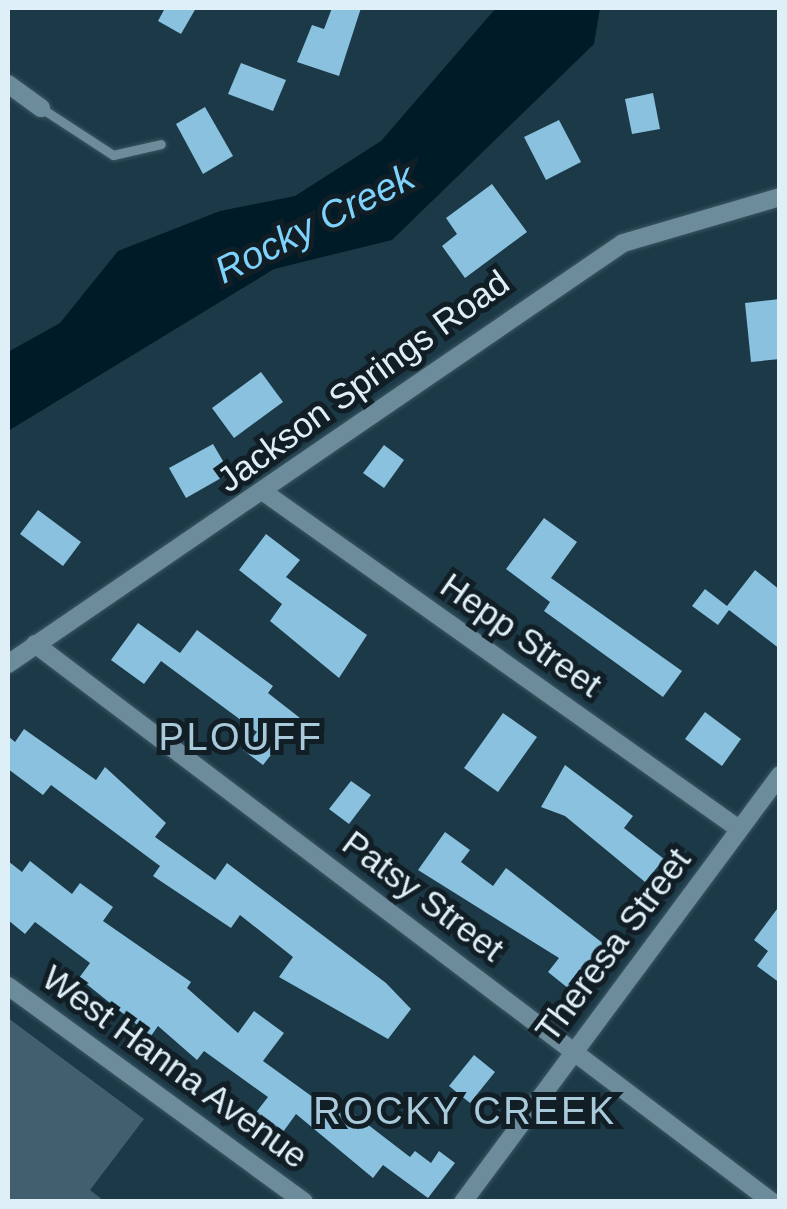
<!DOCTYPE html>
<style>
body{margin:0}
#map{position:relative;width:787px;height:1209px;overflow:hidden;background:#1c3947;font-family:Arial,sans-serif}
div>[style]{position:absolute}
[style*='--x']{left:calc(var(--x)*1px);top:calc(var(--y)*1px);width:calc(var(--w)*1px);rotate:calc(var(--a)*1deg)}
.green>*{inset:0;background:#415f6e}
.water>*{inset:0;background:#001b28}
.building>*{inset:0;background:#89c1de}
.roads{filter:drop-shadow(0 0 2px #3b5662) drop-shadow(0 0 2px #3b5662)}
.service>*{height:9px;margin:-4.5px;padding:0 4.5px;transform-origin:4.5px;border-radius:4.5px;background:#6c8c9c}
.minor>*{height:18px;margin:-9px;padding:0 9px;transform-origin:9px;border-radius:9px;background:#6c8c9c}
span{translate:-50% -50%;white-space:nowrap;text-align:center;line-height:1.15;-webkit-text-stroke:10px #121e25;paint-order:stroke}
.street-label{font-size:35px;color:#deeff8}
.water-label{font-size:38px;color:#7ed3fd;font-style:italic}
.neighbourhood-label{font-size:38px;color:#a9cadb;letter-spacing:2.5px}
.frame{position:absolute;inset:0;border:10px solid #deeff8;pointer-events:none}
</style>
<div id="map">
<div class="green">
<i style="clip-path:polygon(8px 1018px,144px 1119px,90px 1190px,104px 1201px,8px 1201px)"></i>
</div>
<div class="water">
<i style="clip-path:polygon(496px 8px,600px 8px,594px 44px,392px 240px,274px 269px,8px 431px,8px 352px,60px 323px,118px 251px,220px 211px,295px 196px,381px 141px)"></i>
</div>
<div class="building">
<i style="clip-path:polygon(165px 8px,196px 8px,181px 34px,158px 21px)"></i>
<i style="clip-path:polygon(332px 8px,361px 8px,339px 76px,297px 62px,312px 25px,324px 29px)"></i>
<i style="clip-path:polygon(241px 63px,286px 80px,273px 111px,228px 94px)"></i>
<i style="clip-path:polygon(653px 93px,660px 129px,632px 134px,625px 99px)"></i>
<i style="clip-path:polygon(205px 107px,233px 156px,203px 174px,176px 124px)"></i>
<i style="clip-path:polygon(559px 120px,581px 162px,546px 180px,524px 137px)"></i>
<i style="clip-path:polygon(492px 184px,527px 232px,465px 278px,442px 246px,457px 234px,446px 218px)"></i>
<i style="clip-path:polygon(780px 299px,780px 359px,751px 362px,745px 303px)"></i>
<i style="clip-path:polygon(261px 372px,283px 402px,234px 438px,212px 408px)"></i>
<i style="clip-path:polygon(213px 444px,230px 473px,186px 498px,169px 468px)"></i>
<i style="clip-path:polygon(384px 445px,404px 460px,384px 488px,363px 473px)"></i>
<i style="clip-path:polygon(38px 510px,81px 542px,63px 566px,20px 534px)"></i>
<i style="clip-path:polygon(544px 518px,577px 542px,551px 578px,682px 671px,663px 697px,544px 611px,550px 602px,506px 569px)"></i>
<i style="clip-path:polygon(266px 534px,300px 560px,286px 577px,367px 635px,339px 678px,270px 621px,282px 604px,239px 570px)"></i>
<i style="clip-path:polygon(755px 570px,780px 590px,780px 649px,729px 610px,718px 625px,692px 606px,705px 589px,727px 606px)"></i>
<i style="clip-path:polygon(138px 623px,180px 653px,197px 630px,273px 686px,268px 693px,300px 718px,263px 765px,243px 750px,257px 732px,161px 661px,144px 684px,111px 660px)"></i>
<i style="clip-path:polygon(705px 712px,741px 739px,722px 766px,685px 739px)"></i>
<i style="clip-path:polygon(503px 713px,537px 737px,498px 792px,464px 768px)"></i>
<i style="clip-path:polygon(24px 729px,96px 780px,105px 767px,166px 823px,155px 837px,215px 880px,227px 863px,386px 983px,411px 1009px,388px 1039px,279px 977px,293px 957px,240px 915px,231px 928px,153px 876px,160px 866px,51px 785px,43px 795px,8px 769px,8px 736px,15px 742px)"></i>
<i style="clip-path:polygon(565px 765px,633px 816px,624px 828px,664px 859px,645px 882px,565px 816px,541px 807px)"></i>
<i style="clip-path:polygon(351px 781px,371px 795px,349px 824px,329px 809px)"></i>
<i style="clip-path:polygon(445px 832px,470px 850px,461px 862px,493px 886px,506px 868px,609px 948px,574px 993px,548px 972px,559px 958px,418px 870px)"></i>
<i style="clip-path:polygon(8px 861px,22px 872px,30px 861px,72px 894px,80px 883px,113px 907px,103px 921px,191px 982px,187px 988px,238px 1033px,254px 1011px,284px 1033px,263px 1061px,321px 1103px,328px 1094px,410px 1157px,415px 1151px,431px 1163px,439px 1151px,455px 1163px,428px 1198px,383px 1165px,373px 1178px,296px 1114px,278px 1139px,251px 1119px,268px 1097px,204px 1051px,197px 1060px,158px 1026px,151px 1036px,79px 978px,90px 963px,35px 922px,25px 934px,8px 920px)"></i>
<i style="clip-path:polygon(780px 905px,780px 983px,757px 966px,768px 951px,754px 940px)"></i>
<i style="clip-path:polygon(474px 1055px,495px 1072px,470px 1103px,449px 1086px)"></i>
</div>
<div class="roads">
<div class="service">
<i style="--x:41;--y:108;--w:86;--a:33.1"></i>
<i style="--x:113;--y:155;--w:49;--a:-12.9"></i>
</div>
<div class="minor">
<i style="--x:8;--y:84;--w:41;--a:36"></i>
<i style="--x:265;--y:493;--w:581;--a:35.33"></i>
<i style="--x:35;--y:644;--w:924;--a:37.13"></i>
<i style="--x:8;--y:664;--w:745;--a:-34.39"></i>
<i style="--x:623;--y:243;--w:164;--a:-16.3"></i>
<i style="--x:8;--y:986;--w:366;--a:36.1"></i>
<i style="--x:463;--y:1202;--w:532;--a:-53.41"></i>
</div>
</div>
<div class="street-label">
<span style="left:363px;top:381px;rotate:-36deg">Jackson Springs Road</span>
<span style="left:521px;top:635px;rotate:35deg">Hepp Street</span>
<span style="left:423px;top:896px;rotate:37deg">Patsy Street</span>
<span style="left:613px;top:945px;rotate:-53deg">Theresa Street</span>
<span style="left:175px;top:1067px;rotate:36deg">West Hanna Avenue</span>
</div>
<div class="water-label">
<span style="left:315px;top:224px;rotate:-27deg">Rocky Creek</span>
</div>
<div class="neighbourhood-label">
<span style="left:241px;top:738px">PLOUFF</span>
<span style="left:465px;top:1112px">ROCKY CREEK</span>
</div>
<div class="frame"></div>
</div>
